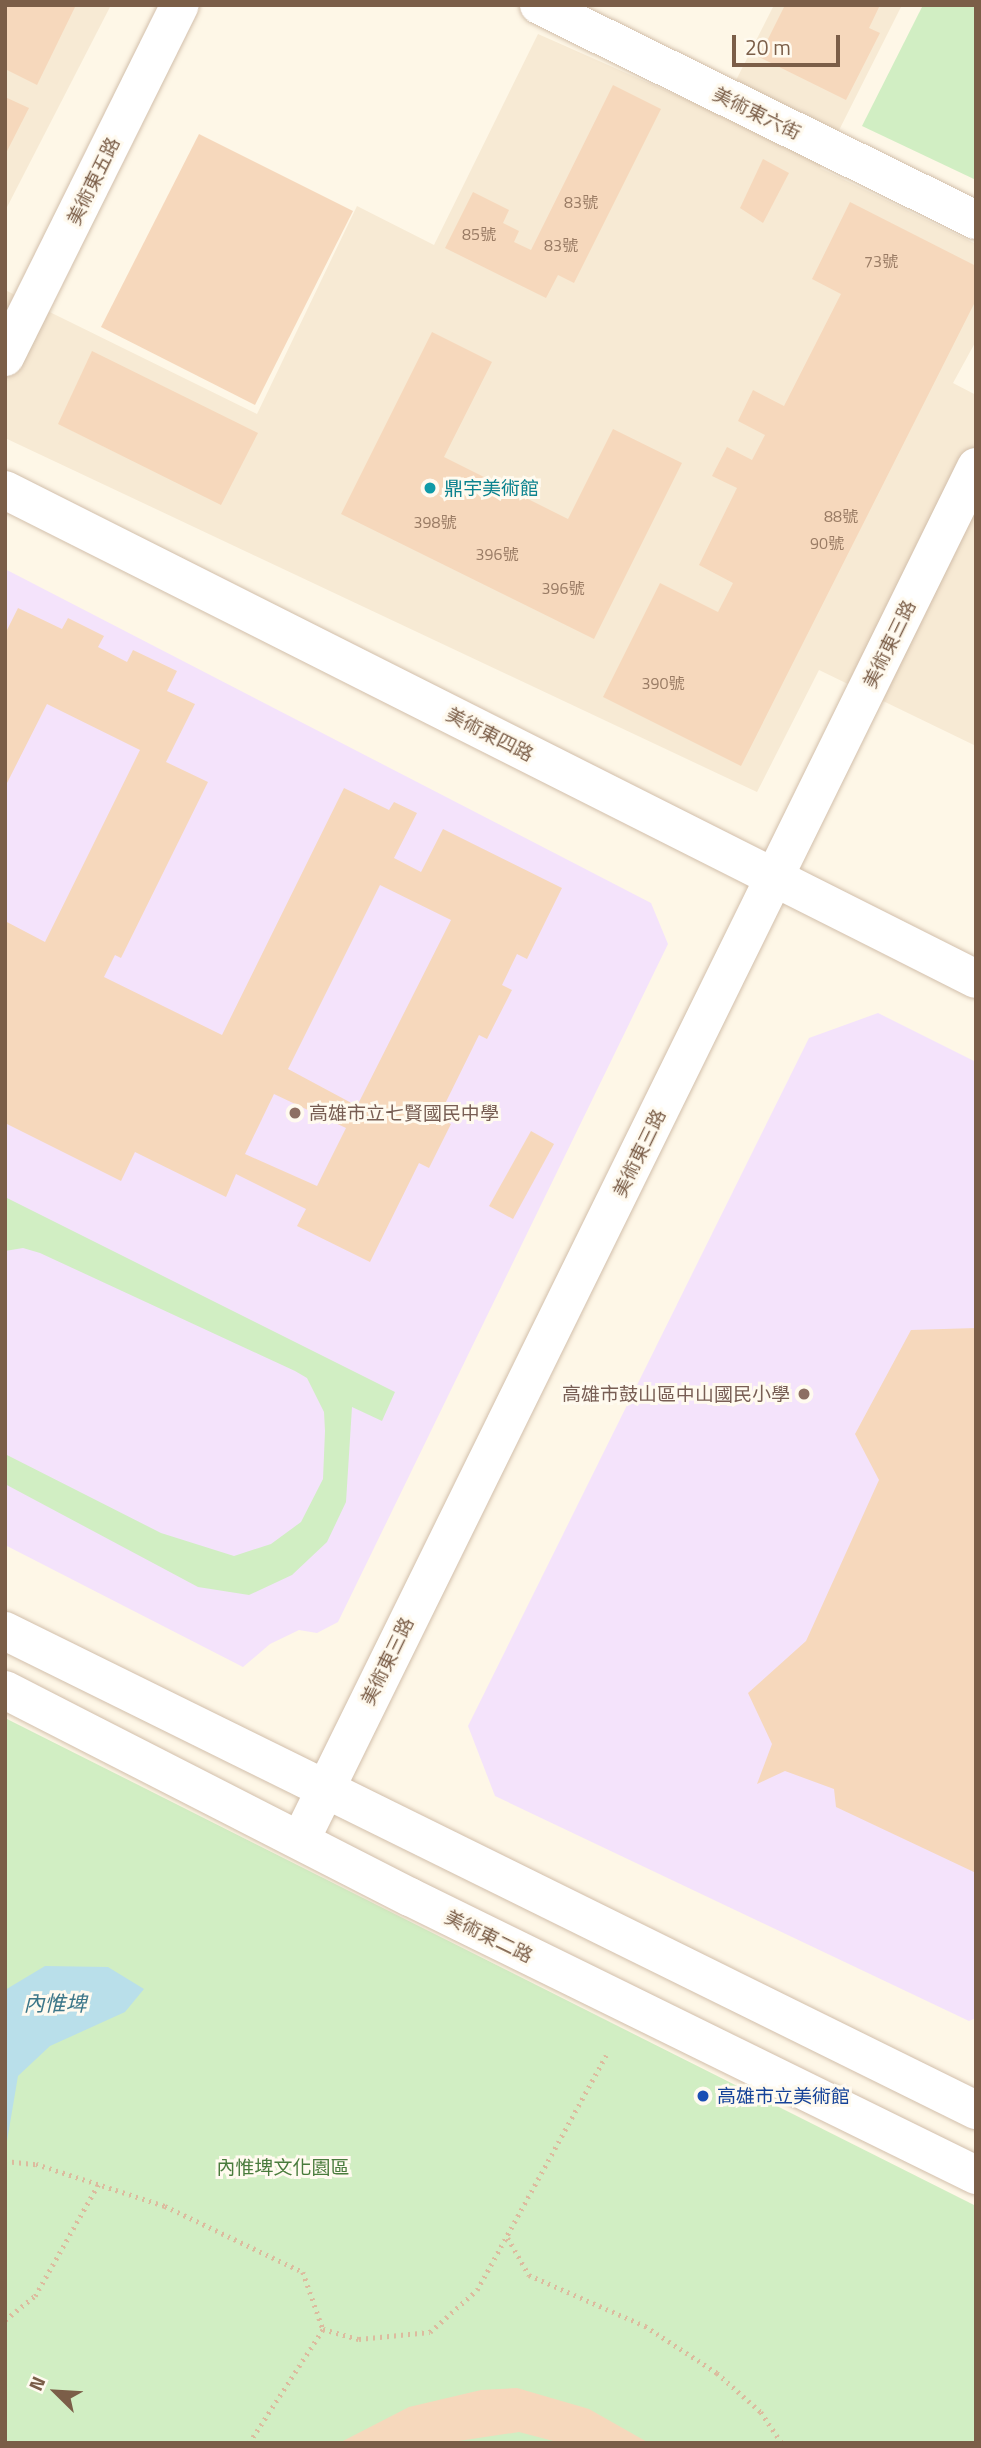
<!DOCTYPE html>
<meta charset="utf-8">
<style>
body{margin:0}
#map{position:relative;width:981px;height:2448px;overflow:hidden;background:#fef7e7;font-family:"Titillium Web","Noto Sans TC",sans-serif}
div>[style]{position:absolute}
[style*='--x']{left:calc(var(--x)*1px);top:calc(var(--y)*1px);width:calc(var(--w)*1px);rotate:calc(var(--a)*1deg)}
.residential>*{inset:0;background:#f7ead4}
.education>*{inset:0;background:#f4e3fb}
.green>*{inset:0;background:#d1eec3}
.water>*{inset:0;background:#b9dfea}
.building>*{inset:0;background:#f6d8bc}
.path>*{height:4.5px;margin-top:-2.25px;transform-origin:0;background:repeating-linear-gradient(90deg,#dcbb9e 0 2px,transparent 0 7px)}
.roads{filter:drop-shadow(0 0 2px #d2bfab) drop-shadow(0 0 2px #d2bfab)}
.street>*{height:38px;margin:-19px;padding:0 19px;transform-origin:19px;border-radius:19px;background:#fff}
.secondary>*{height:38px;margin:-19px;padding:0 19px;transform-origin:19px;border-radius:19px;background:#fff}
.dots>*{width:19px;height:19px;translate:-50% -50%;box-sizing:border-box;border:4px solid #fffaef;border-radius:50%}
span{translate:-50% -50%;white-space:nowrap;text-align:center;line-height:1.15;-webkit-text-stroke:6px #fffaef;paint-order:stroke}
.number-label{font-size:16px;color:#9a7c65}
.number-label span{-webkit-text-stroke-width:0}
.street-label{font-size:19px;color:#7b5e48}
.culture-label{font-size:19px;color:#0d838f}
.left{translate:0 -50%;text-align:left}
.education-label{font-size:19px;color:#785e54}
.right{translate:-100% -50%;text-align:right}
.transit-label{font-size:19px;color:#164399}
.park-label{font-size:19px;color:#497b3c}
.water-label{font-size:21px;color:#3c7688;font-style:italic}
.frame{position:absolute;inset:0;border:7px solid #7b5e48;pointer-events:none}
.north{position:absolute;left:21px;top:2357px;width:70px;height:70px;-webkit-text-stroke:5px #fffaef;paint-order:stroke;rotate:294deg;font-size:19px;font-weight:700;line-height:28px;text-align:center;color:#7b5e48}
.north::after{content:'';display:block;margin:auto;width:24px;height:32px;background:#7b5e48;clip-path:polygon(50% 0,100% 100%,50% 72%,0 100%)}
.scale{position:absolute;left:732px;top:35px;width:108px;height:32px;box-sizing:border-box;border:4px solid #7b5e48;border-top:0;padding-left:9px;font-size:21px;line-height:24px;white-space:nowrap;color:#7b5e48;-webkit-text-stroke:5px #fffaef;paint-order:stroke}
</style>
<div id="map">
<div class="residential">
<i style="clip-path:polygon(5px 5px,111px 5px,5px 211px)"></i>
<i style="clip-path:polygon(774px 5px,902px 5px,820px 168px,976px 244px,976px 341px,953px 383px,976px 395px,976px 746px,819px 670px,757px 792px,5px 438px,5px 290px,257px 414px,357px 206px,434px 245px,538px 34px,719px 114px)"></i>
</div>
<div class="education">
<i style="clip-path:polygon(5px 569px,651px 903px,668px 944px,338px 1622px,317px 1633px,299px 1630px,270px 1644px,243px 1667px,5px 1545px)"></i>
<i style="clip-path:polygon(878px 1013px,976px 1062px,976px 2018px,969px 2021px,495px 1796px,468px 1726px,809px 1038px)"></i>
</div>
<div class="green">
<i style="clip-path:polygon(923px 5px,976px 5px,976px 180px,862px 126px)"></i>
<i style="clip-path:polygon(5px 1197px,395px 1392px,382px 1421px,352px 1407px,346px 1502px,327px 1542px,292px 1575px,249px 1595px,198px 1587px,5px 1484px,5px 1454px,161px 1533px,234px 1556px,271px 1544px,301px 1522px,323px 1479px,325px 1431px,324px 1412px,307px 1378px,295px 1371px,40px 1253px,23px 1248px,5px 1251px)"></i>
<i style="clip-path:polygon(5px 1718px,976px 2206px,976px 2443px,5px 2443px)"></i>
</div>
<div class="water">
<i style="clip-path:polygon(45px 1966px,108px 1967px,144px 1989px,125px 2012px,50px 2046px,18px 2076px,5px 2153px,5px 1990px)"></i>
</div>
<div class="building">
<i style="clip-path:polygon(5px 5px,76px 5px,37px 85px,5px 69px)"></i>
<i style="clip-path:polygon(785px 5px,880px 5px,869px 28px,880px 33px,846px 100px,759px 57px)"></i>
<i style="clip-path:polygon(613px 85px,661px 109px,574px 283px,558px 275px,546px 298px,445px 248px,473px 192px,509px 210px,503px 223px,519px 231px,514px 242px,531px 250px)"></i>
<i style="clip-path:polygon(5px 97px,29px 108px,5px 155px)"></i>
<i style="clip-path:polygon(199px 134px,353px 211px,255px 405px,101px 327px)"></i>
<i style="clip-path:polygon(763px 159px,789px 173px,763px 223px,740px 208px)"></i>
<i style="clip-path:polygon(850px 202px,976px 266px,976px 300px,741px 766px,603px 697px,660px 583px,718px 612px,733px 583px,699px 565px,737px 488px,712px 476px,727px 447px,752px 460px,765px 435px,738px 421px,753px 390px,784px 406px,841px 294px,812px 279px)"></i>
<i style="clip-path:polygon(432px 332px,492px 362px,444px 457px,568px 519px,613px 429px,682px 463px,594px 639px,341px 514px)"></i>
<i style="clip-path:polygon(92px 351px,258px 433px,221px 505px,58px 424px)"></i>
<i style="clip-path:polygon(evenodd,18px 608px,62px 629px,68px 618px,104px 636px,98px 647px,127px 662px,133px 650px,177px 671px,167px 691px,195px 704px,166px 762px,208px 782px,121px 958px,115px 955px,104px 977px,222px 1035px,344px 788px,389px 810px,394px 802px,417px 813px,394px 858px,421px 872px,443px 829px,562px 888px,527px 959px,517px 954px,502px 985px,512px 990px,487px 1039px,479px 1035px,438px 1118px,451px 1124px,429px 1168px,419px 1163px,370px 1262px,297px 1226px,306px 1209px,236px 1174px,226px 1197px,135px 1152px,121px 1181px,5px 1123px,5px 921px,45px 942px,140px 750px,47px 704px,5px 787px,5px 634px,18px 608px,380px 885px,451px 920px,357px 1106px,288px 1069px,380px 885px,18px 608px,274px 1094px,346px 1128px,317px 1186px,245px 1154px,274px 1094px)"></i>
<i style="clip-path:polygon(531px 1131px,554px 1144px,513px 1219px,489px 1206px)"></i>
<i style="clip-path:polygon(976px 1328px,976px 1873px,836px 1807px,834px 1789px,785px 1771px,757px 1784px,772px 1744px,748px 1693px,806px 1641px,879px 1480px,855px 1434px,911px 1330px)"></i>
<i style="clip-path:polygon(517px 2388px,589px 2409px,649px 2443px,561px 2443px,519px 2432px,445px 2443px,339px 2443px,409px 2407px,481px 2390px)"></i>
</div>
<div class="path">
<i style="--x:5;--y:2161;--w:31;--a:6"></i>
<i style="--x:36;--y:2164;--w:136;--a:18"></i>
<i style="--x:165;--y:2206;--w:153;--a:25.6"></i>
<i style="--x:303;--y:2272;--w:60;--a:70.7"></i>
<i style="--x:323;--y:2329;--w:37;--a:16"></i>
<i style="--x:359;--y:2339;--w:71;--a:-5.6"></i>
<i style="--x:430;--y:2332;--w:63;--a:-41.8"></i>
<i style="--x:477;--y:2290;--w:268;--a:-61.2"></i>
<i style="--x:508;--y:2238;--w:43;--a:60.4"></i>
<i style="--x:529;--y:2275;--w:127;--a:23.7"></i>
<i style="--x:645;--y:2326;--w:86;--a:33.1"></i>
<i style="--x:717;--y:2373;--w:59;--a:41.6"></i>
<i style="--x:761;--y:2412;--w:37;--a:56"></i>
<i style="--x:5;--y:2320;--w:38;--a:-39"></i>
<i style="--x:35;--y:2296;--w:130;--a:-60.5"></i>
<i style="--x:249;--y:2443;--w:136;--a:-57"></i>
</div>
<div class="roads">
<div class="street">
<i style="--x:539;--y:5;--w:487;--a:26.2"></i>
<i style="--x:5;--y:357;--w:393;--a:-63.6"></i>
<i style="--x:5;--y:490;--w:1087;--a:26.73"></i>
<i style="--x:301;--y:1839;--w:1529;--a:-63.8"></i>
</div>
<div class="secondary">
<i style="--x:5;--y:1631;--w:1083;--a:26.26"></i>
<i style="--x:5;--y:1690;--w:455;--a:27.1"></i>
<i style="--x:410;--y:1897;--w:631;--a:26.16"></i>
</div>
</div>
<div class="dots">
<i style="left:430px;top:488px;background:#0f9aa8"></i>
<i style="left:295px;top:1113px;background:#8d6e63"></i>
<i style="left:804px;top:1394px;background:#8d6e63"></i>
<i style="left:703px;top:2096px;background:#1a4fb4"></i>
</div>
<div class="number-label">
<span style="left:581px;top:202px">83號</span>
<span style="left:479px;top:234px">85號</span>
<span style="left:561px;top:245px">83號</span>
<span style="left:881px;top:261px">73號</span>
<span style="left:841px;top:516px">88號</span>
<span style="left:435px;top:522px">398號</span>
<span style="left:827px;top:543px">90號</span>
<span style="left:497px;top:554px">396號</span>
<span style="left:563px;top:588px">396號</span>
<span style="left:663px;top:683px">390號</span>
</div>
<div class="street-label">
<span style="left:757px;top:113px;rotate:26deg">美術東六街</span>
<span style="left:93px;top:181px;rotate:-64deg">美術東五路</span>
<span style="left:889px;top:644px;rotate:-64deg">美術東三路</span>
<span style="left:490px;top:734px;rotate:27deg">美術東四路</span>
<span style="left:639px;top:1153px;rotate:-64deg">美術東三路</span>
<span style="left:387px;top:1661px;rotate:-64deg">美術東三路</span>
<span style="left:489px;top:1936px;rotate:26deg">美術東二路</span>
</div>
<div class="culture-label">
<span class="left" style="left:444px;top:488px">鼎宇美術館</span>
</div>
<div class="education-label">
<span class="left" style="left:309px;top:1113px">高雄市立七賢國民中學</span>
<span class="right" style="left:790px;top:1394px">高雄市鼓山區中山國民小學</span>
</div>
<div class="transit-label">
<span class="left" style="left:717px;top:2096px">高雄市立美術館</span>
</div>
<div class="park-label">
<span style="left:283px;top:2167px">內惟埤文化園區</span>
</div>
<div class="water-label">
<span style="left:55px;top:2003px">內惟埤</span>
</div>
<div class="frame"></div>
<div class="north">N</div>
<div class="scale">20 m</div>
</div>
